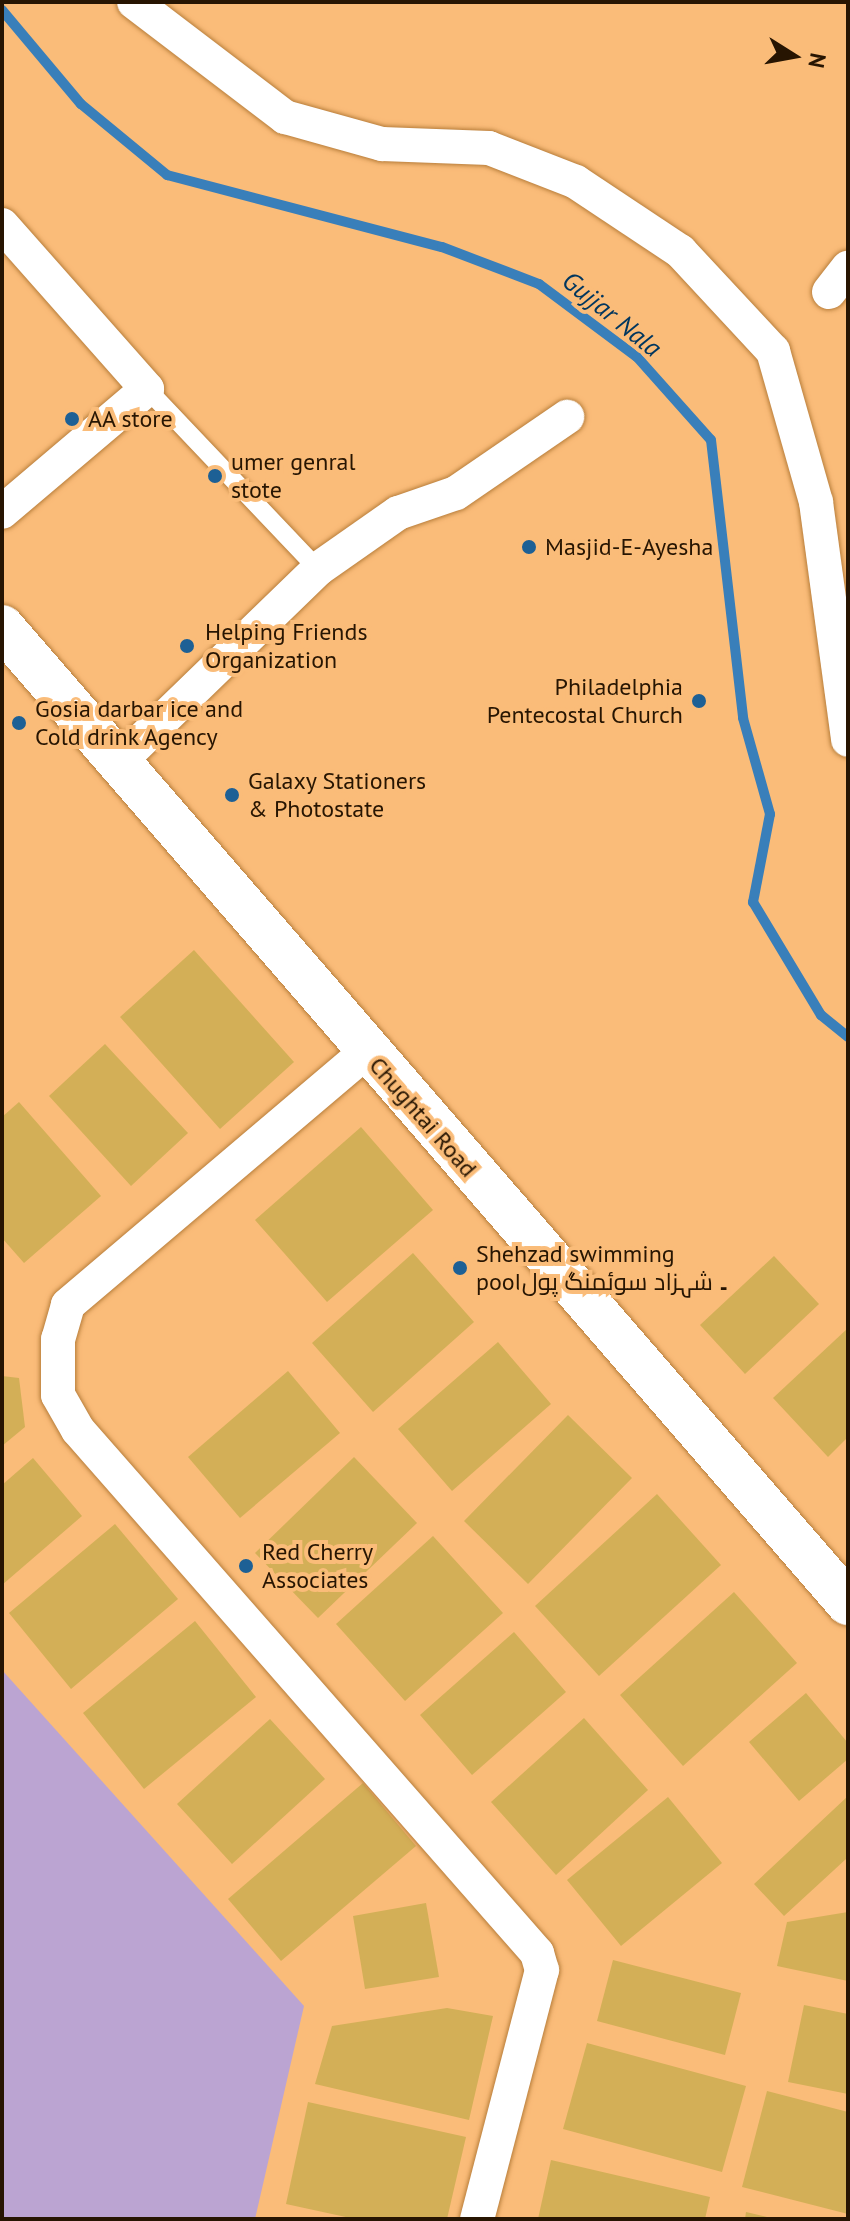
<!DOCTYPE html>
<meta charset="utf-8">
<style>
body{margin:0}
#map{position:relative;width:850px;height:2221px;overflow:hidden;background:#fabc79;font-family:"PT Sans",Cairo,sans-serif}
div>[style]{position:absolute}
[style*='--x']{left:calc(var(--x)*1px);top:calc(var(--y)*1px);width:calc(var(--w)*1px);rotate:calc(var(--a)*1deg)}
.green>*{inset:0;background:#bba4d2}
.stream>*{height:10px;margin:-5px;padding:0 5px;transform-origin:5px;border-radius:5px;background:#397fba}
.building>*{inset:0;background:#d3af57}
.roads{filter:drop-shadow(0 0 2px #b87e3b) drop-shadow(0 0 2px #b87e3b)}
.lane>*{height:18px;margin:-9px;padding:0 9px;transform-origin:9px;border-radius:9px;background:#fff}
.street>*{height:34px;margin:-17px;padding:0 17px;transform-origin:17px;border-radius:17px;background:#fff}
.secondary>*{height:44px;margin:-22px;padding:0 22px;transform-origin:22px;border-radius:22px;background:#fff}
.dots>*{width:22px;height:22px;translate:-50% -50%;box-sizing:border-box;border:4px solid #fabc79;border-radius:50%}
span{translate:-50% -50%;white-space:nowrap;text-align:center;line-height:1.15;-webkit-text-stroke:8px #fabc79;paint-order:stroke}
.poi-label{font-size:24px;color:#271502}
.left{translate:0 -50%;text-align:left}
.right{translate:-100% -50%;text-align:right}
.street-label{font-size:24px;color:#271502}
.water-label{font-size:26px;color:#00365e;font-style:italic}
.frame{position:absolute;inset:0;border:4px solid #271502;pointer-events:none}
.north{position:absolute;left:754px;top:16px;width:80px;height:80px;-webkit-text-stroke:6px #fabc79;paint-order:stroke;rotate:101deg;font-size:22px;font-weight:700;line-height:32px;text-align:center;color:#271502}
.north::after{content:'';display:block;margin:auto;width:28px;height:36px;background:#271502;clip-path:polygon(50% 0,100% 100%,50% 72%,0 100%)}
</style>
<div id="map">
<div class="green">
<i style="clip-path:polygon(2px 1670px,304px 2006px,255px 2219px,2px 2219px)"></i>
</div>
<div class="stream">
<i style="--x:2;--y:10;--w:123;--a:50"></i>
<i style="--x:81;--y:104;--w:112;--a:39.5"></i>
<i style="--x:167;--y:175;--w:284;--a:14.7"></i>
<i style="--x:442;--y:247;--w:104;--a:20.9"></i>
<i style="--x:539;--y:284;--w:122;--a:36.7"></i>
<i style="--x:637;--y:357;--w:111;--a:48.3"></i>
<i style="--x:711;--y:440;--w:280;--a:83.4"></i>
<i style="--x:743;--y:718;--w:100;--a:74.3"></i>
<i style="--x:770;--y:814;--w:90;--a:100.9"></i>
<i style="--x:753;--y:902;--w:132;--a:59"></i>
<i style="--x:821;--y:1015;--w:35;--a:39"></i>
</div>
<div class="building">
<i style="clip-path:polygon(194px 950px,294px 1062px,220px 1129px,120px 1017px)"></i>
<i style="clip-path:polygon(105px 1044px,188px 1133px,131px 1186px,49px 1096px)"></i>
<i style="clip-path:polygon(19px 1102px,101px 1196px,24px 1263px,2px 1238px,2px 1117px)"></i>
<i style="clip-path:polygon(361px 1127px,433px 1210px,327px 1302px,255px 1220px)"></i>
<i style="clip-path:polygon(413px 1253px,474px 1322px,373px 1412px,312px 1343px)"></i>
<i style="clip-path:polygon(774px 1256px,819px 1304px,745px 1374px,700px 1325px)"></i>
<i style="clip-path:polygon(848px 1328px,848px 1437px,828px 1457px,773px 1398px)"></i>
<i style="clip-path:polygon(498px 1342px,551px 1404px,452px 1491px,398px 1429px)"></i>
<i style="clip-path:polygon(288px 1371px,340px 1433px,240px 1518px,188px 1457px)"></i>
<i style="clip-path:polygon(2px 1376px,19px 1378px,25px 1427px,2px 1446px)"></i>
<i style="clip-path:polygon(568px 1415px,632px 1478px,528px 1584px,464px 1521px)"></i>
<i style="clip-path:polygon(354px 1457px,417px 1523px,318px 1618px,255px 1553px)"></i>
<i style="clip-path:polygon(33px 1458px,82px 1516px,2px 1585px,2px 1485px)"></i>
<i style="clip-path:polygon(657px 1494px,721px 1565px,599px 1676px,535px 1606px)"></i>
<i style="clip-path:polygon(115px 1524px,178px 1599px,71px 1689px,9px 1613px)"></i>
<i style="clip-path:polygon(433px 1536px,503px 1613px,405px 1701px,336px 1624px)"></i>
<i style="clip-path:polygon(734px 1592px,797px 1663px,683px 1766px,620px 1695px)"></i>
<i style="clip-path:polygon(195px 1621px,256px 1697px,144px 1789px,83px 1713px)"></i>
<i style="clip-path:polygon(514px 1632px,566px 1692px,472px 1775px,420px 1715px)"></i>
<i style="clip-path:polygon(806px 1693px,848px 1743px,848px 1759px,799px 1801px,749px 1742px)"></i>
<i style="clip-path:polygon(584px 1718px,648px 1790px,556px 1875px,491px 1802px)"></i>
<i style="clip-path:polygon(270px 1719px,325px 1779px,232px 1864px,177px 1804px)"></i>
<i style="clip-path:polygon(363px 1783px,416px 1846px,281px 1961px,228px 1899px)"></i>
<i style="clip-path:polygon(848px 1796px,848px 1864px,846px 1859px,784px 1916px,754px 1884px)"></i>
<i style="clip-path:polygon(668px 1797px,722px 1863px,621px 1946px,567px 1880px)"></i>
<i style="clip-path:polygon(426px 1903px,439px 1977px,365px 1989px,353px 1916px)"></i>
<i style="clip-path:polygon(848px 1912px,848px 1981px,777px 1966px,787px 1922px)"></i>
<i style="clip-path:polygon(613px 1960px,741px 1993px,725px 2055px,597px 2021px)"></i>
<i style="clip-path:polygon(804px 2005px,848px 2014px,848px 2094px,788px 2082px)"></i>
<i style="clip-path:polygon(447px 2008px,493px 2016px,469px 2120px,315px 2084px,332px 2026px)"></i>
<i style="clip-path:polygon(587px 2043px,746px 2086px,722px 2172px,563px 2129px)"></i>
<i style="clip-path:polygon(767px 2091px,848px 2112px,848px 2214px,742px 2187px)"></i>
<i style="clip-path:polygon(308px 2102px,466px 2137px,447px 2219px,355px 2219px,286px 2204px)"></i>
<i style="clip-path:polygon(551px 2160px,710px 2197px,705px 2219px,538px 2219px)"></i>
<i style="clip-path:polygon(746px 2212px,771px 2218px,771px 2219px,745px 2219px)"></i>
</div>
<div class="roads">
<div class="lane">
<i style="--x:147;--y:389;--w:248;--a:46.5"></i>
</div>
<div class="street">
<i style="--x:134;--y:2;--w:190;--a:37.3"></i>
<i style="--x:285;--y:117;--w:101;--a:15.6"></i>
<i style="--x:382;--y:144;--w:107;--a:2.1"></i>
<i style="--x:489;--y:148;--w:93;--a:21.3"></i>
<i style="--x:576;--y:182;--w:125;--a:33.6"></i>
<i style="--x:680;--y:251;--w:137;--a:47.1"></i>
<i style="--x:773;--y:351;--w:157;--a:74.1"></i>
<i style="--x:816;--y:502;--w:240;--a:82.3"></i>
<i style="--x:2;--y:225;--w:219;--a:48.5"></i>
<i style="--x:147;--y:389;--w:190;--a:139.7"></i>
<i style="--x:829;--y:292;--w:31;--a:-52"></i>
<i style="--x:118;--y:763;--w:279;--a:-44.1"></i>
<i style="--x:318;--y:569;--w:98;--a:-35"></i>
<i style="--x:398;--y:513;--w:61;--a:-19"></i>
<i style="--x:456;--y:493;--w:135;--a:-34.4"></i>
<i style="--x:366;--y:1052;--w:391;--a:139.7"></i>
<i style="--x:68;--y:1305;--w:35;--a:106"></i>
<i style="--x:58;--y:1339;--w:56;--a:90"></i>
<i style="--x:58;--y:1395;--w:40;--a:60.3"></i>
<i style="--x:78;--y:1430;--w:696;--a:48.73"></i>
<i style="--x:537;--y:1953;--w:18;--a:74"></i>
<i style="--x:542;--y:1970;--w:257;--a:104.6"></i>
</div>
<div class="secondary">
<i style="--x:2;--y:627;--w:1292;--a:49.08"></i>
</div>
</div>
<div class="dots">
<i style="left:72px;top:419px;background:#1d6095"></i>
<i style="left:215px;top:476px;background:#1d6095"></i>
<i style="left:529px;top:547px;background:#1d6095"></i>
<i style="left:187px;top:646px;background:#1d6095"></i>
<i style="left:699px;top:701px;background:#1d6095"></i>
<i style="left:19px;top:723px;background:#1d6095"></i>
<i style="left:232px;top:795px;background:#1d6095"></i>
<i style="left:460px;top:1268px;background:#1d6095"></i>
<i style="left:246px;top:1566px;background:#1d6095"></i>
</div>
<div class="poi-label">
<span class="left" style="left:88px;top:419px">AA store</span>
<span class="left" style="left:231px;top:476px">umer genral<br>stote</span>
<span class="left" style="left:545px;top:547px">Masjid-E-Ayesha</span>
<span class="left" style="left:205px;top:646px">Helping Friends<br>Organization</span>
<span class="right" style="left:683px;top:701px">Philadelphia<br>Pentecostal Church</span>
<span class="left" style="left:35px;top:723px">Gosia darbar ice and<br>Cold drink Agency</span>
<span class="left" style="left:248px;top:795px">Galaxy Stationers<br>&amp; Photostate</span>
<span class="left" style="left:476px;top:1268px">Shehzad swimming<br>pool۔ شہزاد سوئمنگ پول</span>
<span class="left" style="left:262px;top:1566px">Red Cherry<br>Associates</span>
</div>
<div class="street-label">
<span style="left:423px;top:1117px;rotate:49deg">Chughtai Road</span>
</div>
<div class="water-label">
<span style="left:612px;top:314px;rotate:39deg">Gujjar Nala</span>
</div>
<div class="frame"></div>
<div class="north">N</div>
</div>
